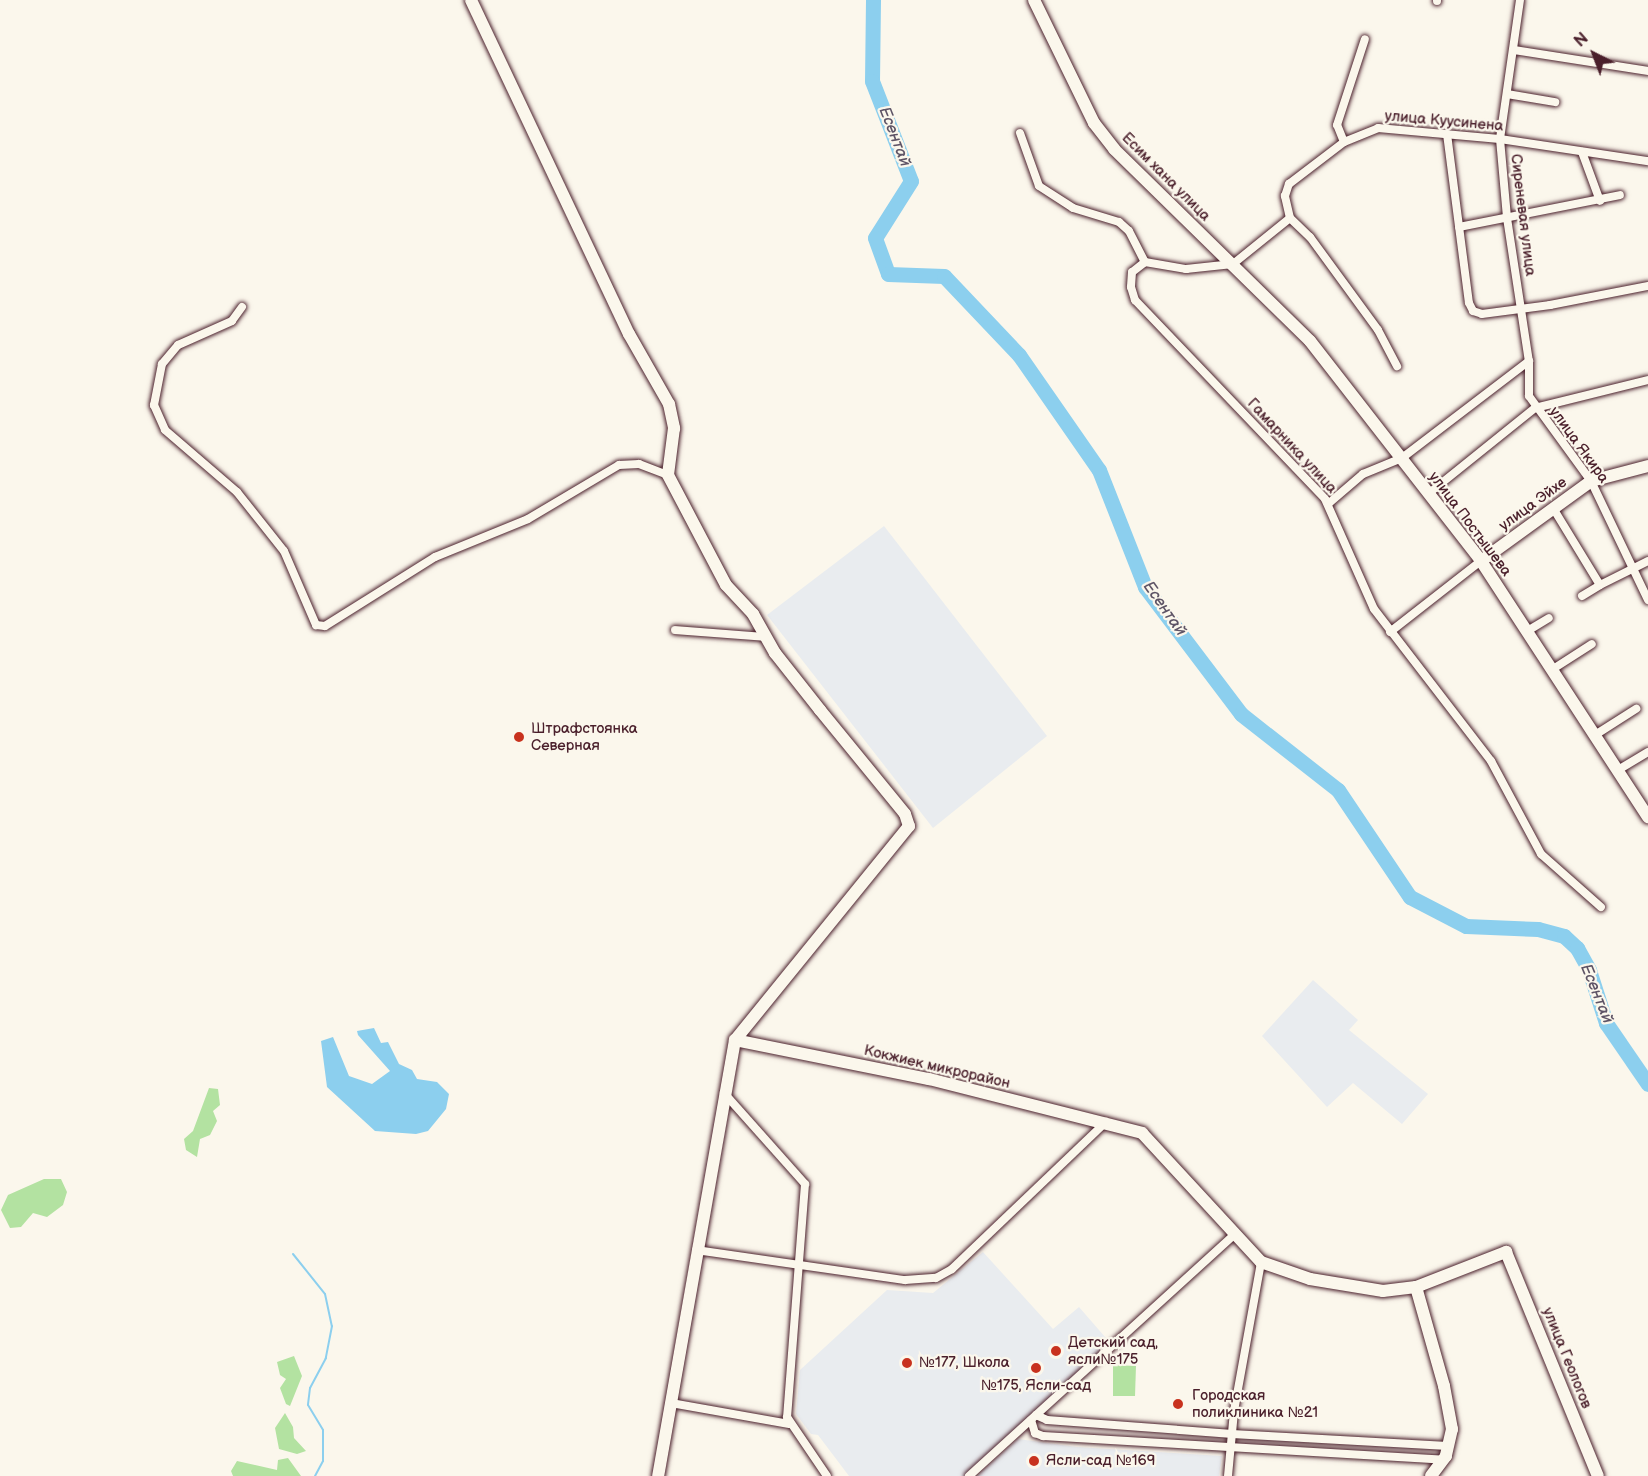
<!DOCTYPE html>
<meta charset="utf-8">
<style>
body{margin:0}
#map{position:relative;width:1648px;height:1476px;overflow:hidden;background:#fbf7ec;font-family:"Balsamiq Sans",sans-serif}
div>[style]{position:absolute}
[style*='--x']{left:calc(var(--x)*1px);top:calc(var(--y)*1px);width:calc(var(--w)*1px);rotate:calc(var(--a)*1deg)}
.built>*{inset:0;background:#e9ecef}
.green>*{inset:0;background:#b3e2a1}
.water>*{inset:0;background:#8ccfee}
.stream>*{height:2px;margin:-1px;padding:0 1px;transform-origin:1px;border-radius:1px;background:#8ccfee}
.river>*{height:15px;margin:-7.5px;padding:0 7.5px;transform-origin:7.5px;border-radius:7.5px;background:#8ccfee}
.roads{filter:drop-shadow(0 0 2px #4a1f2b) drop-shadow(0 0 2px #4a1f2b)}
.street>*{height:8px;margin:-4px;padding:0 4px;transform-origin:4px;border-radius:4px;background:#fbf7ec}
.secondary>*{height:12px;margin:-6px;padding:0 6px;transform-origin:6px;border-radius:6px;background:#fbf7ec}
.dots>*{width:16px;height:16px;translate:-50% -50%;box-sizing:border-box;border:3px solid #fbf7ec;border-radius:50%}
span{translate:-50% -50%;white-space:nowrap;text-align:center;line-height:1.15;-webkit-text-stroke:4.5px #fbf7ec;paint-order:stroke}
.street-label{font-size:15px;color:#4a1f2b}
.poi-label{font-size:15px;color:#4a1f2b}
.left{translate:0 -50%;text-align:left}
.water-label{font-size:16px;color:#5e5466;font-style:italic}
.north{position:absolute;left:1564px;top:24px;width:60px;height:60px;-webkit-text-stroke:4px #fbf7ec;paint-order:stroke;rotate:318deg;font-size:16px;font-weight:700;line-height:24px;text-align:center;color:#4a1f2b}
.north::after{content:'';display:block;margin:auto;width:21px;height:27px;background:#4a1f2b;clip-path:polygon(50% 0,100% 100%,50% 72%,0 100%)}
</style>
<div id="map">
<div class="built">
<i style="clip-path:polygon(884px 526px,1047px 736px,933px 828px,767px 615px)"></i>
<i style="clip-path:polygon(1313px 980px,1358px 1020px,1349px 1030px,1428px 1094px,1402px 1124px,1353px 1083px,1327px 1107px,1262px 1036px)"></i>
<i style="clip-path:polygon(983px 1252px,1053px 1329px,1079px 1307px,1112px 1345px,965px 1476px,849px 1476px,818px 1435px,811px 1434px,796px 1414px,800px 1370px,887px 1290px,933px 1293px)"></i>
<i style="clip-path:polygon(1018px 1439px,1077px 1447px,1222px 1456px,1219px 1476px,977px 1476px)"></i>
</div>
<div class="green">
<i style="clip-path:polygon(209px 1088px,218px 1089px,220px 1105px,213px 1111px,217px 1121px,210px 1135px,200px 1139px,197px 1157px,186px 1150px,184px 1139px,193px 1131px)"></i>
<i style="clip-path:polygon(44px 1179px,61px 1179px,67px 1192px,63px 1205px,47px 1217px,33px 1213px,21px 1227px,10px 1228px,1px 1210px,8px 1195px)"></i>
<i style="clip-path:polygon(294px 1356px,302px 1376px,290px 1406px,286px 1404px,280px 1388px,286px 1379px,280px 1375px,277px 1362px)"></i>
<i style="clip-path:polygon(1113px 1365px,1136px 1366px,1135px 1396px,1113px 1396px)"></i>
<i style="clip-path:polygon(285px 1413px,293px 1427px,294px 1438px,306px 1451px,297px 1454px,279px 1449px,275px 1428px)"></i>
<i style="clip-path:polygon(288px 1458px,301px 1476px,233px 1476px,231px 1471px,237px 1461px,277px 1470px,278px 1460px)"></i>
</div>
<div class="water">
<i style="clip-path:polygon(374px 1028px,381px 1043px,388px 1042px,399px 1064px,412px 1070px,417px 1079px,437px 1082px,449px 1094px,446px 1109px,428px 1131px,416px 1134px,375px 1131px,327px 1087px,321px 1041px,333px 1037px,349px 1076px,372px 1084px,390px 1071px,358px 1035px,357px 1031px)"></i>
</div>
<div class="stream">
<i style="--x:293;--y:1254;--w:51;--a:51.3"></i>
<i style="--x:325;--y:1294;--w:33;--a:78"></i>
<i style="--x:332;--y:1326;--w:33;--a:101"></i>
<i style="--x:326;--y:1358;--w:34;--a:118"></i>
<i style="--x:310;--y:1388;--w:17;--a:97"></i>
<i style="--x:308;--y:1405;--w:29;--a:59"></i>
<i style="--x:323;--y:1430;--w:31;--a:90"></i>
<i style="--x:323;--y:1461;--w:17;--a:118"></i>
</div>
<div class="river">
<i style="--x:873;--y:0;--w:81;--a:90.7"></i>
<i style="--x:872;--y:81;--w:107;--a:68.7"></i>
<i style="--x:911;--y:181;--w:67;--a:122.3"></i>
<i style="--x:875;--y:238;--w:38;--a:70"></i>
<i style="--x:888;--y:274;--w:56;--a:2"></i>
<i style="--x:944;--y:276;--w:109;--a:46.5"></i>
<i style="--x:1019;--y:355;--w:140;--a:55.2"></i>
<i style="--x:1099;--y:470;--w:126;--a:68.5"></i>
<i style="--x:1145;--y:587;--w:159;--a:52.9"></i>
<i style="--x:1241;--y:714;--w:123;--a:38.1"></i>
<i style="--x:1338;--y:790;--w:129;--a:56.1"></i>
<i style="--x:1410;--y:897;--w:63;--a:27.4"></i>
<i style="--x:1466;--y:926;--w:72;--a:2.4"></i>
<i style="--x:1538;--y:929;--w:27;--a:15"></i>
<i style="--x:1564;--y:936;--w:18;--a:43"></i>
<i style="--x:1577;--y:948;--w:25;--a:61"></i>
<i style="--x:1589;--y:970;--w:56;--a:72.2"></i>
<i style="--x:1606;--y:1023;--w:74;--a:55.5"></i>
</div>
<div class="roads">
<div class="street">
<i style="--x:1520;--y:0;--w:140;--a:98.2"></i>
<i style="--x:1500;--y:139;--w:79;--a:84.9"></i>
<i style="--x:1507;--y:218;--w:145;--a:81.3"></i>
<i style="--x:1529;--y:361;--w:35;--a:90"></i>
<i style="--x:1529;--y:396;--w:105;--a:53.9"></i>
<i style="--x:1591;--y:481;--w:132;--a:64.4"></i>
<i style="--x:1437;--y:1;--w:1;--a:-90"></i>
<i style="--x:1514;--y:50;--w:136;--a:8.9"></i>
<i style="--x:1507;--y:94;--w:49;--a:9.5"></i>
<i style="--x:1020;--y:133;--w:56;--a:70.3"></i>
<i style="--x:1039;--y:186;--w:40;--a:32.9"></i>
<i style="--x:1073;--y:208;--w:48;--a:16.9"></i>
<i style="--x:1119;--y:222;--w:13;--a:42"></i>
<i style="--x:1129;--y:231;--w:35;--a:63"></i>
<i style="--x:1145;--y:262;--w:16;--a:142"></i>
<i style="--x:1132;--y:272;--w:15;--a:94"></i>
<i style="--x:1131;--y:287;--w:14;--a:73"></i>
<i style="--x:1135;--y:300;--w:275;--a:46.3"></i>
<i style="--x:1325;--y:499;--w:120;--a:66"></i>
<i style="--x:1374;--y:609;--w:192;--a:52.4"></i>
<i style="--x:1491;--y:761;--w:106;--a:61.7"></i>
<i style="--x:1541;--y:854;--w:80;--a:41.5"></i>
<i style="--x:1447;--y:134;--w:170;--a:82.6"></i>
<i style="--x:1469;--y:303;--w:9;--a:63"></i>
<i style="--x:1473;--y:311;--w:9;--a:18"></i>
<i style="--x:1482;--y:314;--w:69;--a:-7.5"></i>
<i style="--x:1550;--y:305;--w:100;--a:-11"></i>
<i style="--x:1344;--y:142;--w:18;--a:-112"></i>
<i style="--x:1337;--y:125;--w:90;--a:-72"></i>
<i style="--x:1582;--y:152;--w:52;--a:69.8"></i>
<i style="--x:1290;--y:218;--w:28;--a:44"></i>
<i style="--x:1310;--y:237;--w:115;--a:53.8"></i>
<i style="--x:1378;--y:330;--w:41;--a:62.2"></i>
<i style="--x:1459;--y:227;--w:164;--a:-11.2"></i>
<i style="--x:1145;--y:262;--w:42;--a:9.7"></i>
<i style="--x:1186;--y:269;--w:47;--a:-6.1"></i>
<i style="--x:1233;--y:264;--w:73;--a:-38.9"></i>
<i style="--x:1290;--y:218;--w:23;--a:-103"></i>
<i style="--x:1285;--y:196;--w:13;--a:-72"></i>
<i style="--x:1289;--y:184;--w:69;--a:-37.4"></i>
<i style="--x:1344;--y:142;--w:37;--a:-22"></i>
<i style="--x:1378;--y:128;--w:122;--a:5.2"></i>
<i style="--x:1500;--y:139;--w:150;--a:8.5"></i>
<i style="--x:242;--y:307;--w:17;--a:126"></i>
<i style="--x:232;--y:321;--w:59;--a:156"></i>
<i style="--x:178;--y:345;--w:25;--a:130"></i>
<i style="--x:162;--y:364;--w:42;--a:101"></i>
<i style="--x:154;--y:405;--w:27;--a:66"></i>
<i style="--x:165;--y:430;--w:95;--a:40.7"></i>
<i style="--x:237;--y:492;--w:75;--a:51.5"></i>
<i style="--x:284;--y:551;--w:81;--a:66.6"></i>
<i style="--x:316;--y:625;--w:9;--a:6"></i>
<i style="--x:325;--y:626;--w:130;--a:-32.1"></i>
<i style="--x:435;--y:557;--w:100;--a:-22.2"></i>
<i style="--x:528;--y:519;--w:106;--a:-30.7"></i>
<i style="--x:619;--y:465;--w:20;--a:-3"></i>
<i style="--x:639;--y:464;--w:31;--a:21"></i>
<i style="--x:1428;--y:494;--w:137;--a:-38.8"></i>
<i style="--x:1535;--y:408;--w:116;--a:-13.9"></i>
<i style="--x:1328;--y:504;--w:46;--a:-40.6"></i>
<i style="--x:1363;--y:474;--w:42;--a:-22.3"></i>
<i style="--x:1402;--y:458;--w:160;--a:-37.4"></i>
<i style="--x:1553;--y:508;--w:90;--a:58.6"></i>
<i style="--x:1600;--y:585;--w:54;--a:-26.6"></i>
<i style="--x:1582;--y:596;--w:21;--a:-31"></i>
<i style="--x:675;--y:630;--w:92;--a:4.4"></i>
<i style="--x:1529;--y:630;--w:23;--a:-31"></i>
<i style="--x:1390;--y:632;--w:115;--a:-38"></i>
<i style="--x:1553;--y:669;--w:46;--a:-32.7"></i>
<i style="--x:1595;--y:735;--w:49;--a:-32.4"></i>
<i style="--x:1618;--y:770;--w:35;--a:-31"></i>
<i style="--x:724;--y:1093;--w:122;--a:48.3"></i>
<i style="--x:805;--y:1184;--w:234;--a:94.4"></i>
<i style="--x:787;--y:1417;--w:71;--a:55.9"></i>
<i style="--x:696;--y:1250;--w:211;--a:8.2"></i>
<i style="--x:905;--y:1280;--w:31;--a:-4"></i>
<i style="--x:936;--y:1278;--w:18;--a:-29"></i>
<i style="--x:952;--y:1269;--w:213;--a:-43.7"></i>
<i style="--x:671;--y:1403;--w:120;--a:10.1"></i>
<i style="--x:1036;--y:1415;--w:12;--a:24"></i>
<i style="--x:1047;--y:1420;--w:186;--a:4.3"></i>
<i style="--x:1232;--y:1434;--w:216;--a:3.2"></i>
<i style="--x:1031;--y:1420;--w:14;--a:73"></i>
<i style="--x:1035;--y:1433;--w:9;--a:21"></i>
<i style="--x:1043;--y:1436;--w:402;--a:3.4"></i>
<i style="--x:969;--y:1476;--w:360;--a:-42.3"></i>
<i style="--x:1228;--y:1476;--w:65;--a:-84.7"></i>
<i style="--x:1234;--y:1411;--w:151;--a:-79.7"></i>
</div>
<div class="secondary">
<i style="--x:471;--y:0;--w:369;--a:64.7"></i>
<i style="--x:629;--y:334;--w:81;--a:60.3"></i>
<i style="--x:669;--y:404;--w:25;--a:78"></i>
<i style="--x:674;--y:428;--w:47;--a:97.3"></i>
<i style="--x:668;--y:475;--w:124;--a:62.2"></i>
<i style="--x:726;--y:585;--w:40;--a:47"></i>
<i style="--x:753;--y:614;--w:45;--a:60.6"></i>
<i style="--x:775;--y:653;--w:73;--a:51.7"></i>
<i style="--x:820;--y:710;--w:134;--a:50.7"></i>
<i style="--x:905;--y:814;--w:13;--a:72"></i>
<i style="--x:909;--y:826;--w:276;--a:129.1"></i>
<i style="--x:735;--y:1040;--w:443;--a:100"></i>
<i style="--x:1034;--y:0;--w:137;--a:64"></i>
<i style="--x:1094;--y:123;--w:33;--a:52"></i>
<i style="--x:1114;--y:149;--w:274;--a:44.4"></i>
<i style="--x:1310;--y:341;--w:279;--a:52.1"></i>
<i style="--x:1481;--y:561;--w:306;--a:56.9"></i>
<i style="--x:1481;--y:561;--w:136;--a:-36"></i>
<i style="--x:1591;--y:481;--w:59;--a:-14.7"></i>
<i style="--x:735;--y:1040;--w:198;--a:11.4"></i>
<i style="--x:929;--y:1079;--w:220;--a:14.2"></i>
<i style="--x:1142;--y:1133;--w:176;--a:47.3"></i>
<i style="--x:1261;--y:1262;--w:52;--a:19.1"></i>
<i style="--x:1310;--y:1279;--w:74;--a:9.3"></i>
<i style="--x:1383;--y:1291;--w:33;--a:-7"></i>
<i style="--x:1416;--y:1287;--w:97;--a:-21.3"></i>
<i style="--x:1506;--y:1252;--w:242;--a:67.7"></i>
<i style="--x:1416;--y:1287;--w:103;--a:74.2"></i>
<i style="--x:1444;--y:1386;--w:44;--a:79.5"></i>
<i style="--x:1452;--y:1429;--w:28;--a:103"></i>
<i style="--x:1446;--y:1456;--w:25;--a:127"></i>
</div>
</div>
<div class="dots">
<i style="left:519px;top:737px;background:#c8321e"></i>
<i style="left:1056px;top:1351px;background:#c8321e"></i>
<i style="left:907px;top:1363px;background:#c8321e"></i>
<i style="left:1036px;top:1368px;background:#c8321e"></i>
<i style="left:1178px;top:1404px;background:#c8321e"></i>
<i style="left:1034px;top:1461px;background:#c8321e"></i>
</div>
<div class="street-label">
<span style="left:1444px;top:121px;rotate:5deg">улица Куусинена</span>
<span style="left:1166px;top:177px;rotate:45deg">Есим хана улица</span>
<span style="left:1523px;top:215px;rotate:83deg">Сиреневая улица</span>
<span style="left:1579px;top:445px;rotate:54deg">улица Якира</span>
<span style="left:1292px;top:446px;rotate:47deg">Гамарника улица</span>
<span style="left:1533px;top:504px;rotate:-36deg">улица Эйхе</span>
<span style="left:1470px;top:524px;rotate:53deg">улица Постышева</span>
<span style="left:937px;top:1067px;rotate:13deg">Кокжиек микрорайон</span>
<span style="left:1567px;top:1358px;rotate:68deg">улица Геологов</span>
</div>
<div class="poi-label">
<span class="left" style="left:531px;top:737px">Штрафстоянка<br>Северная</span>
<span class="left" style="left:1068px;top:1351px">Детский сад,<br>ясли№175</span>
<span class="left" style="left:919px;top:1363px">№177, Школа</span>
<span style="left:1036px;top:1386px">№175, Ясли-сад</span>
<span class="left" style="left:1192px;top:1404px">Городская<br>поликлиника №21</span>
<span class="left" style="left:1046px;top:1461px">Ясли-сад №169</span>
</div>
<div class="water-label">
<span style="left:894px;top:137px;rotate:69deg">Есентай</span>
<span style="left:1164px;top:609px;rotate:55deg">Есентай</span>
<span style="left:1596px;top:994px;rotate:68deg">Есентай</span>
</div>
<div class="north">N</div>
</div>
